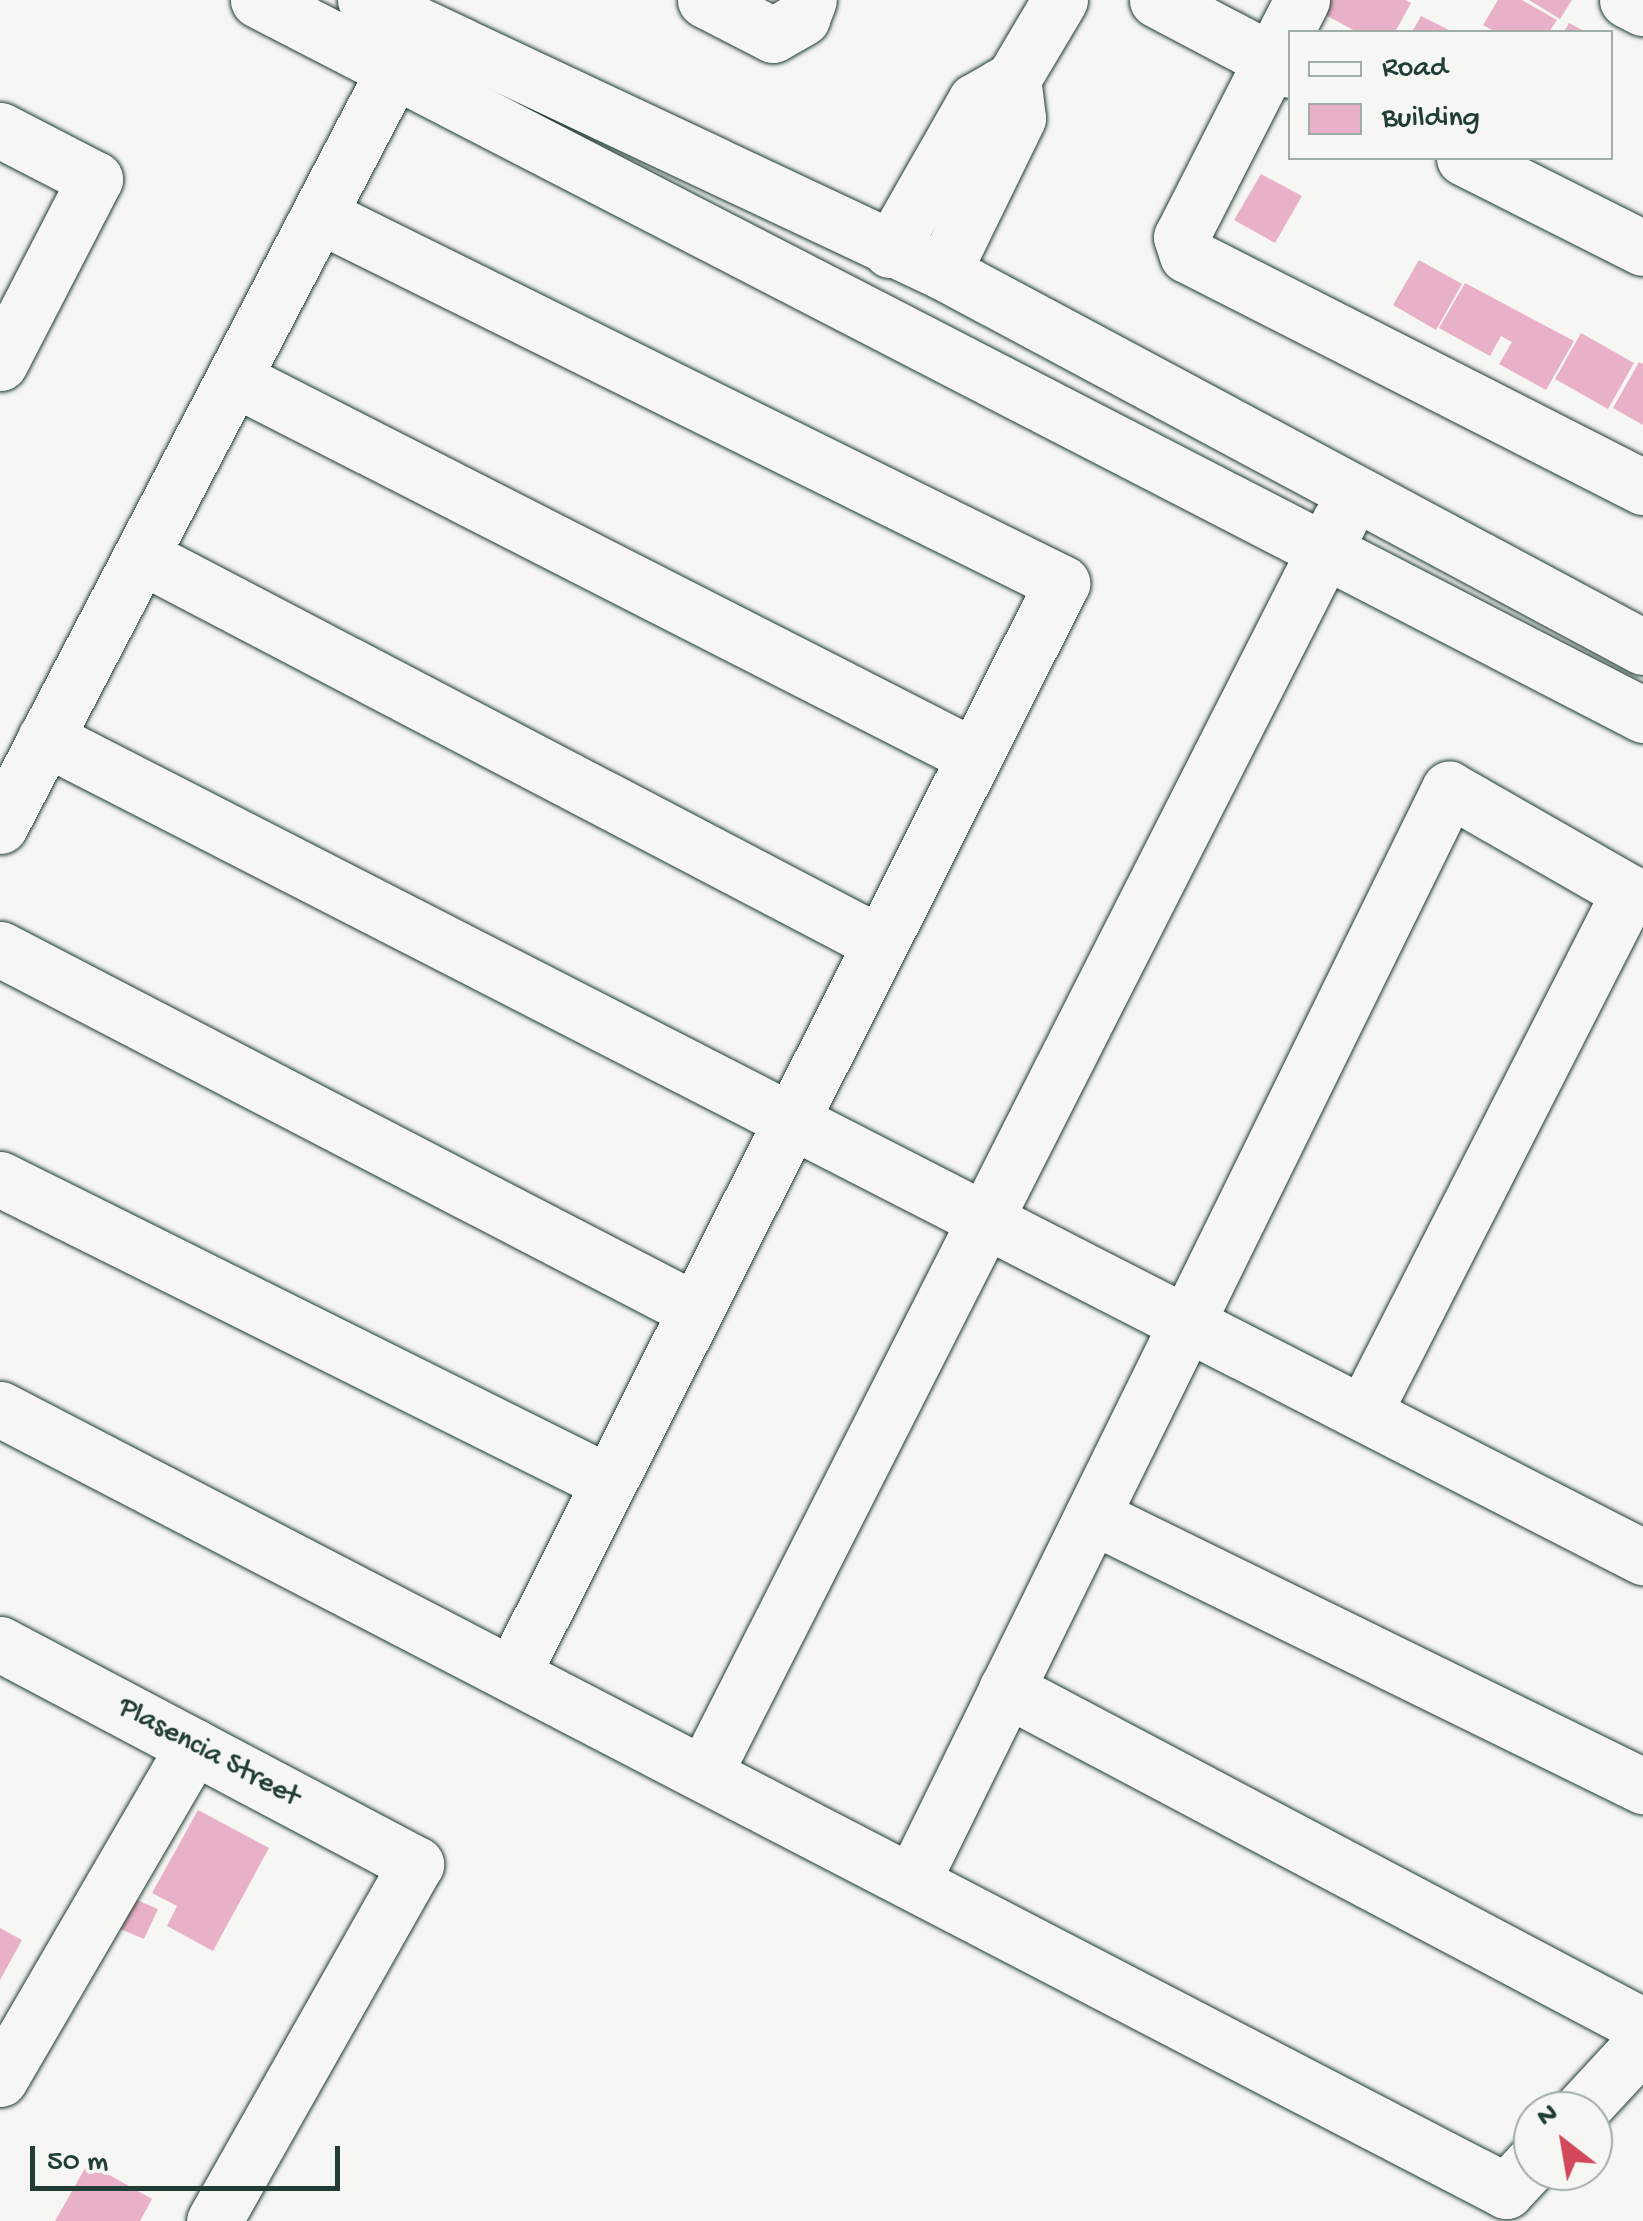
<!DOCTYPE html>
<style>
body{margin:0}
#map{position:relative;width:1643px;height:2221px;overflow:hidden;background:#f6f6f2;font-family:"Gochi Hand",sans-serif}
div>[style]{position:absolute}
[style*='--x']{left:calc(var(--x)*1px);top:calc(var(--y)*1px);width:calc(var(--w)*1px);rotate:calc(var(--a)*1deg)}
.building>*{inset:0;background:#e9b1c7}
.roads{filter:drop-shadow(0 0 2px #1f3d34) drop-shadow(0 0 2px #1f3d34)}
.minor>*{height:55px;margin:-27.5px;padding:0 27.5px;transform-origin:27.5px;border-radius:27.5px;background:#f6f6f2}
span{translate:-50% -50%;white-space:nowrap;text-align:center;line-height:1.15;-webkit-text-stroke:8px #f6f6f2;paint-order:stroke}
.street-label{font-size:30px;color:#1f3d34}
.legend{position:absolute;left:1288px;top:30px;width:325px;height:130px;box-sizing:border-box;background:#f6f6f2;border:2px solid #a0aca6;margin:0;padding:12px 18px;list-style:none;font-size:30px;color:#1f3d34}
.legend li{display:flex;align-items:center;gap:20px;height:50px}
.legend b{width:50px;border:2px solid #a0aca6}
.north{position:absolute;left:1513px;top:2091px;width:100px;height:100px;box-sizing:border-box;background:#f6f6f2;border:2px solid #a0aca6;border-radius:50%;rotate:329deg;font-size:28px;font-weight:700;line-height:40px;text-align:center;color:#1f3d34}
.north::after{content:'';display:block;margin:auto;width:35px;height:45px;background:#d1495b;clip-path:polygon(50% 0,100% 100%,50% 72%,0 100%)}
.scale{position:absolute;left:30px;top:2146px;width:310px;height:45px;box-sizing:border-box;border:5px solid #1f3d34;border-top:0;padding-left:12px;font-size:30px;line-height:35px;white-space:nowrap;color:#1f3d34;-webkit-text-stroke:8px #f6f6f2;paint-order:stroke}
</style>
<div id="map">
<div class="building">
<i style="clip-path:polygon(1327px 0,1405px 0,1411px 3px,1395px 32px,1357px 32px,1320px 12px)"></i>
<i style="clip-path:polygon(1498px 0,1522px 0,1557px 20px,1549px 32px,1496px 32px,1483px 25px)"></i>
<i style="clip-path:polygon(1529px 0,1572px 0,1560px 19px)"></i>
<i style="clip-path:polygon(1421px 16px,1453px 32px,1412px 32px)"></i>
<i style="clip-path:polygon(1569px 23px,1586px 32px,1564px 32px)"></i>
<i style="clip-path:polygon(1261px 174px,1302px 196px,1275px 243px,1234px 220px)"></i>
<i style="clip-path:polygon(1419px 260px,1462px 284px,1436px 330px,1393px 305px)"></i>
<i style="clip-path:polygon(1465px 283px,1574px 341px,1546px 390px,1499px 364px,1512px 342px,1501px 336px,1490px 356px,1439px 328px)"></i>
<i style="clip-path:polygon(1581px 333px,1634px 363px,1608px 409px,1555px 379px)"></i>
<i style="clip-path:polygon(1639px 362px,1643px 364px,1643px 425px,1613px 408px)"></i>
<i style="clip-path:polygon(198px 1810px,269px 1848px,213px 1951px,167px 1926px,177px 1906px,152px 1893px)"></i>
<i style="clip-path:polygon(132px 1898px,158px 1909px,144px 1939px,118px 1928px)"></i>
<i style="clip-path:polygon(0 1928px,22px 1940px,0 1980px)"></i>
<i style="clip-path:polygon(88px 2163px,152px 2199px,140px 2221px,55px 2221px)"></i>
</div>
<div class="roads">
<div class="minor">
<i style="--x:258;--y:0;--w:1559;--a:27.3"></i>
<i style="--x:365;--y:0;--w:639;--a:25.2"></i>
<i style="--x:943;--y:272;--w:794;--a:28.18"></i>
<i style="--x:705;--y:0;--w:76;--a:27.2"></i>
<i style="--x:773;--y:35;--w:34;--a:-30"></i>
<i style="--x:802;--y:18;--w:19;--a:-69"></i>
<i style="--x:1157;--y:0;--w:150;--a:27.8"></i>
<i style="--x:1302;--y:0;--w:266;--a:117"></i>
<i style="--x:1181;--y:237;--w:19;--a:72"></i>
<i style="--x:1187;--y:255;--w:512;--a:26.97"></i>
<i style="--x:1627;--y:0;--w:18;--a:27"></i>
<i style="--x:0;--y:130;--w:107;--a:27.3"></i>
<i style="--x:95;--y:179;--w:207;--a:117.3"></i>
<i style="--x:1464;--y:158;--w:200;--a:26.7"></i>
<i style="--x:323;--y:217;--w:825;--a:26.35"></i>
<i style="--x:1062;--y:583;--w:1216;--a:116.73"></i>
<i style="--x:890;--y:250;--w:172;--a:-60.3"></i>
<i style="--x:975;--y:101;--w:44;--a:-30.1"></i>
<i style="--x:1013;--y:79;--w:92;--a:-59.3"></i>
<i style="--x:943;--y:272;--w:171;--a:-64"></i>
<i style="--x:1018;--y:118;--w:39;--a:-97"></i>
<i style="--x:235;--y:379;--w:830;--a:27.03"></i>
<i style="--x:141;--y:556;--w:834;--a:27.64"></i>
<i style="--x:45;--y:738;--w:1796;--a:27.14"></i>
<i style="--x:0;--y:826;--w:853;--a:-62.47"></i>
<i style="--x:0;--y:949;--w:783;--a:27.45"></i>
<i style="--x:0;--y:1179;--w:679;--a:26.49"></i>
<i style="--x:0;--y:1409;--w:1697;--a:27.44"></i>
<i style="--x:1506;--y:2191;--w:40;--a:-47"></i>
<i style="--x:1092;--y:1516;--w:614;--a:26.11"></i>
<i style="--x:0;--y:1644;--w:471;--a:27.9"></i>
<i style="--x:416;--y:1864;--w:410;--a:119.5"></i>
<i style="--x:1006;--y:1689;--w:721;--a:27.88"></i>
<i style="--x:706;--y:1770;--w:1402;--a:-63.11"></i>
<i style="--x:913;--y:1880;--w:1216;--a:-63.84"></i>
<i style="--x:1449;--y:789;--w:207;--a:29.8"></i>
<i style="--x:1629;--y:892;--w:584;--a:117"></i>
<i style="--x:0;--y:2079;--w:385;--a:-59.8"></i>
<i style="--x:1580;--y:2111;--w:93;--a:-47.2"></i>
</div>
</div>
<div class="street-label">
<span style="left:208px;top:1754px;rotate:28deg">Plasencia Street</span>
</div>
<ul class="legend">
<li><b style="height:12px;background:#f6f6f2"></b>Road</li>
<li><b style="height:28px;background:#e9b1c7"></b>Building</li>
</ul>
<div class="north">N</div>
<div class="scale">50 m</div>
</div>
